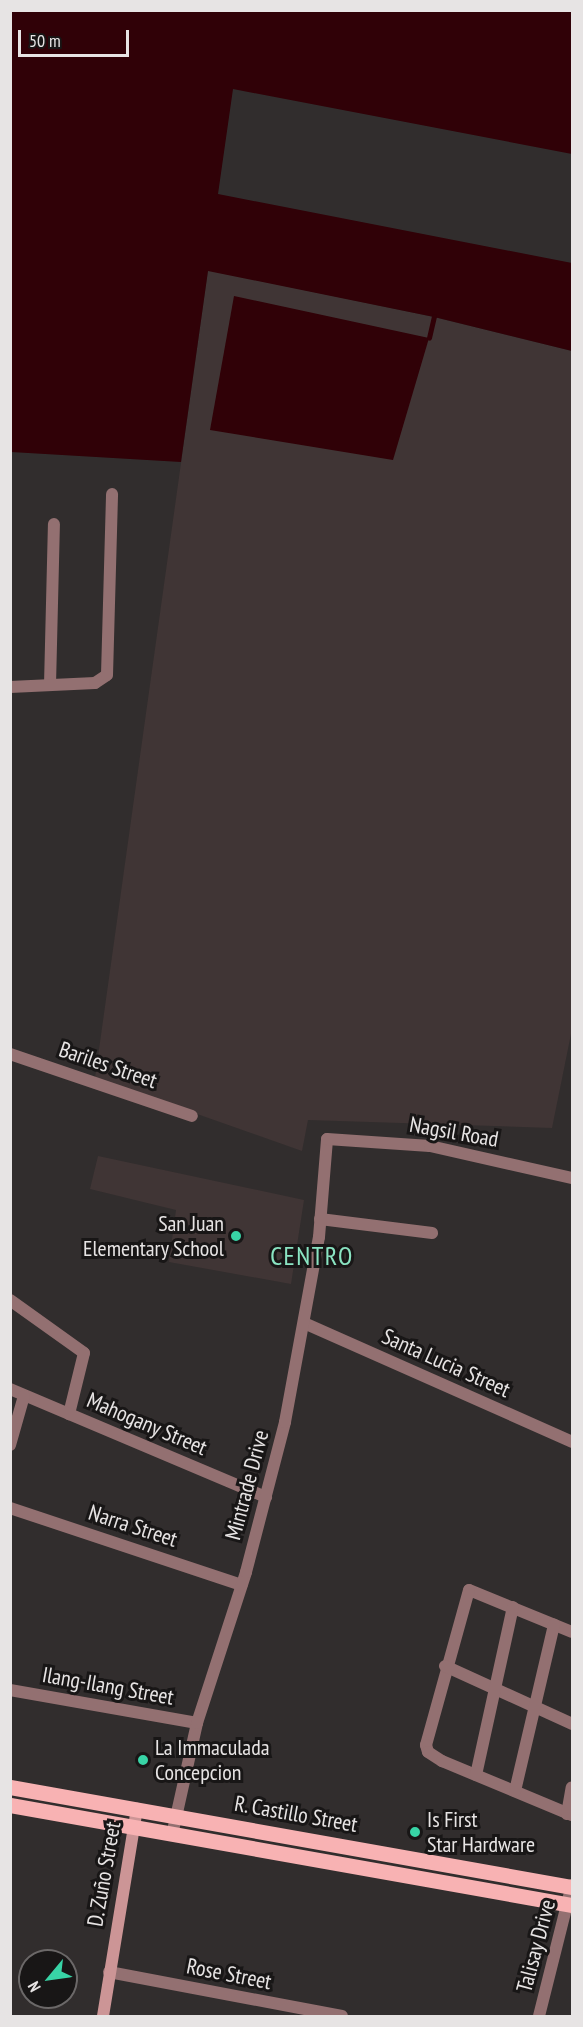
<!DOCTYPE html>
<meta charset="utf-8">
<style>
body{margin:0}
#map{position:relative;width:583px;height:2027px;overflow:hidden;background:#312d2d;font-family:"PT Sans Narrow",sans-serif}
div>[style]{position:absolute}
[style*='--x']{left:calc(var(--x)*1px);top:calc(var(--y)*1px);width:calc(var(--w)*1px);rotate:calc(var(--a)*1deg)}
.built>*{inset:0;background:#403535}
.water>*{inset:0;background:#300107}
.stream>*{height:4.5px;margin:-2.25px;padding:0 2.25px;transform-origin:2.25px;border-radius:2.25px;background:#300107}
.street>*{height:12px;margin:-6px;padding:0 6px;transform-origin:6px;border-radius:6px;background:#937071}
.secondary>*{height:12px;margin:-6px;padding:0 6px;transform-origin:6px;border-radius:6px;background:#cc9596}
.primary>*{height:15px;margin:-7.5px;padding:0 7.5px;transform-origin:7.5px;border-radius:7.5px;background:#f8b2b3}
.dots>*{width:16px;height:16px;translate:-50% -50%;box-sizing:border-box;border:3px solid #181616;border-radius:50%}
span{translate:-50% -50%;white-space:nowrap;text-align:center;line-height:1.15;-webkit-text-stroke:6px #181616;paint-order:stroke}
.street-label{font-size:22px;color:#e7e4e4}
.poi-label{font-size:22px;color:#e7e4e4}
.right{translate:-100% -50%;text-align:right}
.left{translate:0 -50%;text-align:left}
.quarter-label{font-size:26px;color:#8ae4c2;letter-spacing:1.5px}
.frame{position:absolute;inset:0;border:12px solid #e7e4e4;pointer-events:none}
.north{position:absolute;left:18px;top:1949px;width:60px;height:60px;box-sizing:border-box;background:#181616;border:2px solid #6b6868;border-radius:50%;rotate:241deg;font-size:16px;font-weight:700;line-height:24px;text-align:center;color:#e7e4e4}
.north::after{content:'';display:block;margin:auto;width:21px;height:27px;background:#38d4a6;clip-path:polygon(50% 0,100% 100%,50% 72%,0 100%)}
.scale{position:absolute;left:18px;top:30px;width:111px;height:27px;box-sizing:border-box;border:3px solid #e7e4e4;border-top:0;padding-left:8px;font-size:18px;line-height:21px;white-space:nowrap;color:#e7e4e4;-webkit-text-stroke:4px #181616;paint-order:stroke}
</style>
<div id="map">
<div class="built">
<i style="clip-path:polygon(208px 270px,434px 317px,572px 351px,572px 1029px,552px 1128px,308px 1120px,302px 1151px,95px 1078px)"></i>
<i style="clip-path:polygon(98px 1156px,304px 1200px,291px 1284px,169px 1262px,176px 1210px,90px 1189px)"></i>
</div>
<div class="water">
<i style="clip-path:polygon(10px 11px,572px 11px,572px 154px,233px 89px,218px 194px,572px 263px,572px 351px,434px 317px,208px 271px,181px 462px,11px 452px)"></i>
<i style="clip-path:polygon(234px 296px,429px 338px,393px 460px,210px 430px)"></i>
</div>
<div class="stream">
<i style="--x:429;--y:338;--w:22;--a:-77"></i>
</div>
<div class="street">
<i style="--x:50;--y:685;--w:161;--a:-88.6"></i>
<i style="--x:10;--y:687;--w:85;--a:-2.7"></i>
<i style="--x:95;--y:683;--w:14;--a:-34"></i>
<i style="--x:107;--y:675;--w:181;--a:-88.4"></i>
<i style="--x:10;--y:1054;--w:192;--a:18.8"></i>
<i style="--x:320;--y:1219;--w:113;--a:7.1"></i>
<i style="--x:10;--y:1300;--w:91;--a:35.6"></i>
<i style="--x:84;--y:1353;--w:63;--a:103.8"></i>
<i style="--x:304;--y:1323;--w:293;--a:23.9"></i>
<i style="--x:10;--y:1389;--w:278;--a:22.9"></i>
<i style="--x:10;--y:1445;--w:51;--a:-74.1"></i>
<i style="--x:10;--y:1508;--w:244;--a:18.4"></i>
<i style="--x:572;--y:1632;--w:111;--a:-157.8"></i>
<i style="--x:469;--y:1590;--w:161;--a:105.5"></i>
<i style="--x:426;--y:1745;--w:7;--a:74"></i>
<i style="--x:428;--y:1752;--w:17;--a:33"></i>
<i style="--x:442;--y:1761;--w:141;--a:22.6"></i>
<i style="--x:445;--y:1666;--w:140;--a:24.5"></i>
<i style="--x:10;--y:1690;--w:190;--a:10"></i>
<i style="--x:476;--y:1775;--w:172;--a:-77.6"></i>
<i style="--x:515;--y:1791;--w:171;--a:-76.8"></i>
<i style="--x:567;--y:1814;--w:27;--a:-80"></i>
<i style="--x:172;--y:1835;--w:115;--a:-77.4"></i>
<i style="--x:197;--y:1723;--w:159;--a:-72"></i>
<i style="--x:246;--y:1572;--w:155;--a:-75.4"></i>
<i style="--x:285;--y:1422;--w:188;--a:-79.6"></i>
<i style="--x:319;--y:1237;--w:98;--a:-85.3"></i>
<i style="--x:327;--y:1139;--w:103;--a:3.9"></i>
<i style="--x:430;--y:1146;--w:146;--a:12.7"></i>
<i style="--x:109;--y:1972;--w:237;--a:10.7"></i>
<i style="--x:539;--y:2016;--w:135;--a:-75.9"></i>
</div>
<div class="secondary">
<i style="--x:103;--y:2016;--w:210;--a:-80.7"></i>
</div>
<div class="primary">
<i style="--x:10;--y:1787;--w:571;--a:10.09"></i>
<i style="--x:10;--y:1805;--w:571;--a:10.09"></i>
</div>
<div class="dots">
<i style="left:236px;top:1236px;background:#38d4a6"></i>
<i style="left:143px;top:1760px;background:#38d4a6"></i>
<i style="left:415px;top:1832px;background:#38d4a6"></i>
</div>
<div class="street-label">
<span style="left:108px;top:1065px;rotate:19deg">Bariles Street</span>
<span style="left:454px;top:1132px;rotate:10deg">Nagsil Road</span>
<span style="left:446px;top:1363px;rotate:24deg">Santa Lucia Street</span>
<span style="left:147px;top:1424px;rotate:23deg">Mahogany Street</span>
<span style="left:247px;top:1485px;rotate:-75deg">Mintrade Drive</span>
<span style="left:133px;top:1526px;rotate:18deg">Narra Street</span>
<span style="left:108px;top:1686px;rotate:10deg">Ilang-Ilang Street</span>
<span style="left:296px;top:1814px;rotate:10deg">R. Castillo Street</span>
<span style="left:104px;top:1874px;rotate:-80deg">D. Zuño Street</span>
<span style="left:536px;top:1946px;rotate:-75deg">Talisay Drive</span>
<span style="left:229px;top:1974px;rotate:11deg">Rose Street</span>
</div>
<div class="poi-label">
<span class="right" style="left:224px;top:1236px">San Juan<br>Elementary School</span>
<span class="left" style="left:155px;top:1760px">La Immaculada<br>Concepcion</span>
<span class="left" style="left:427px;top:1832px">Is First<br>Star Hardware</span>
</div>
<div class="quarter-label">
<span style="left:312px;top:1256px">CENTRO</span>
</div>
<div class="frame"></div>
<div class="north">N</div>
<div class="scale">50 m</div>
</div>
